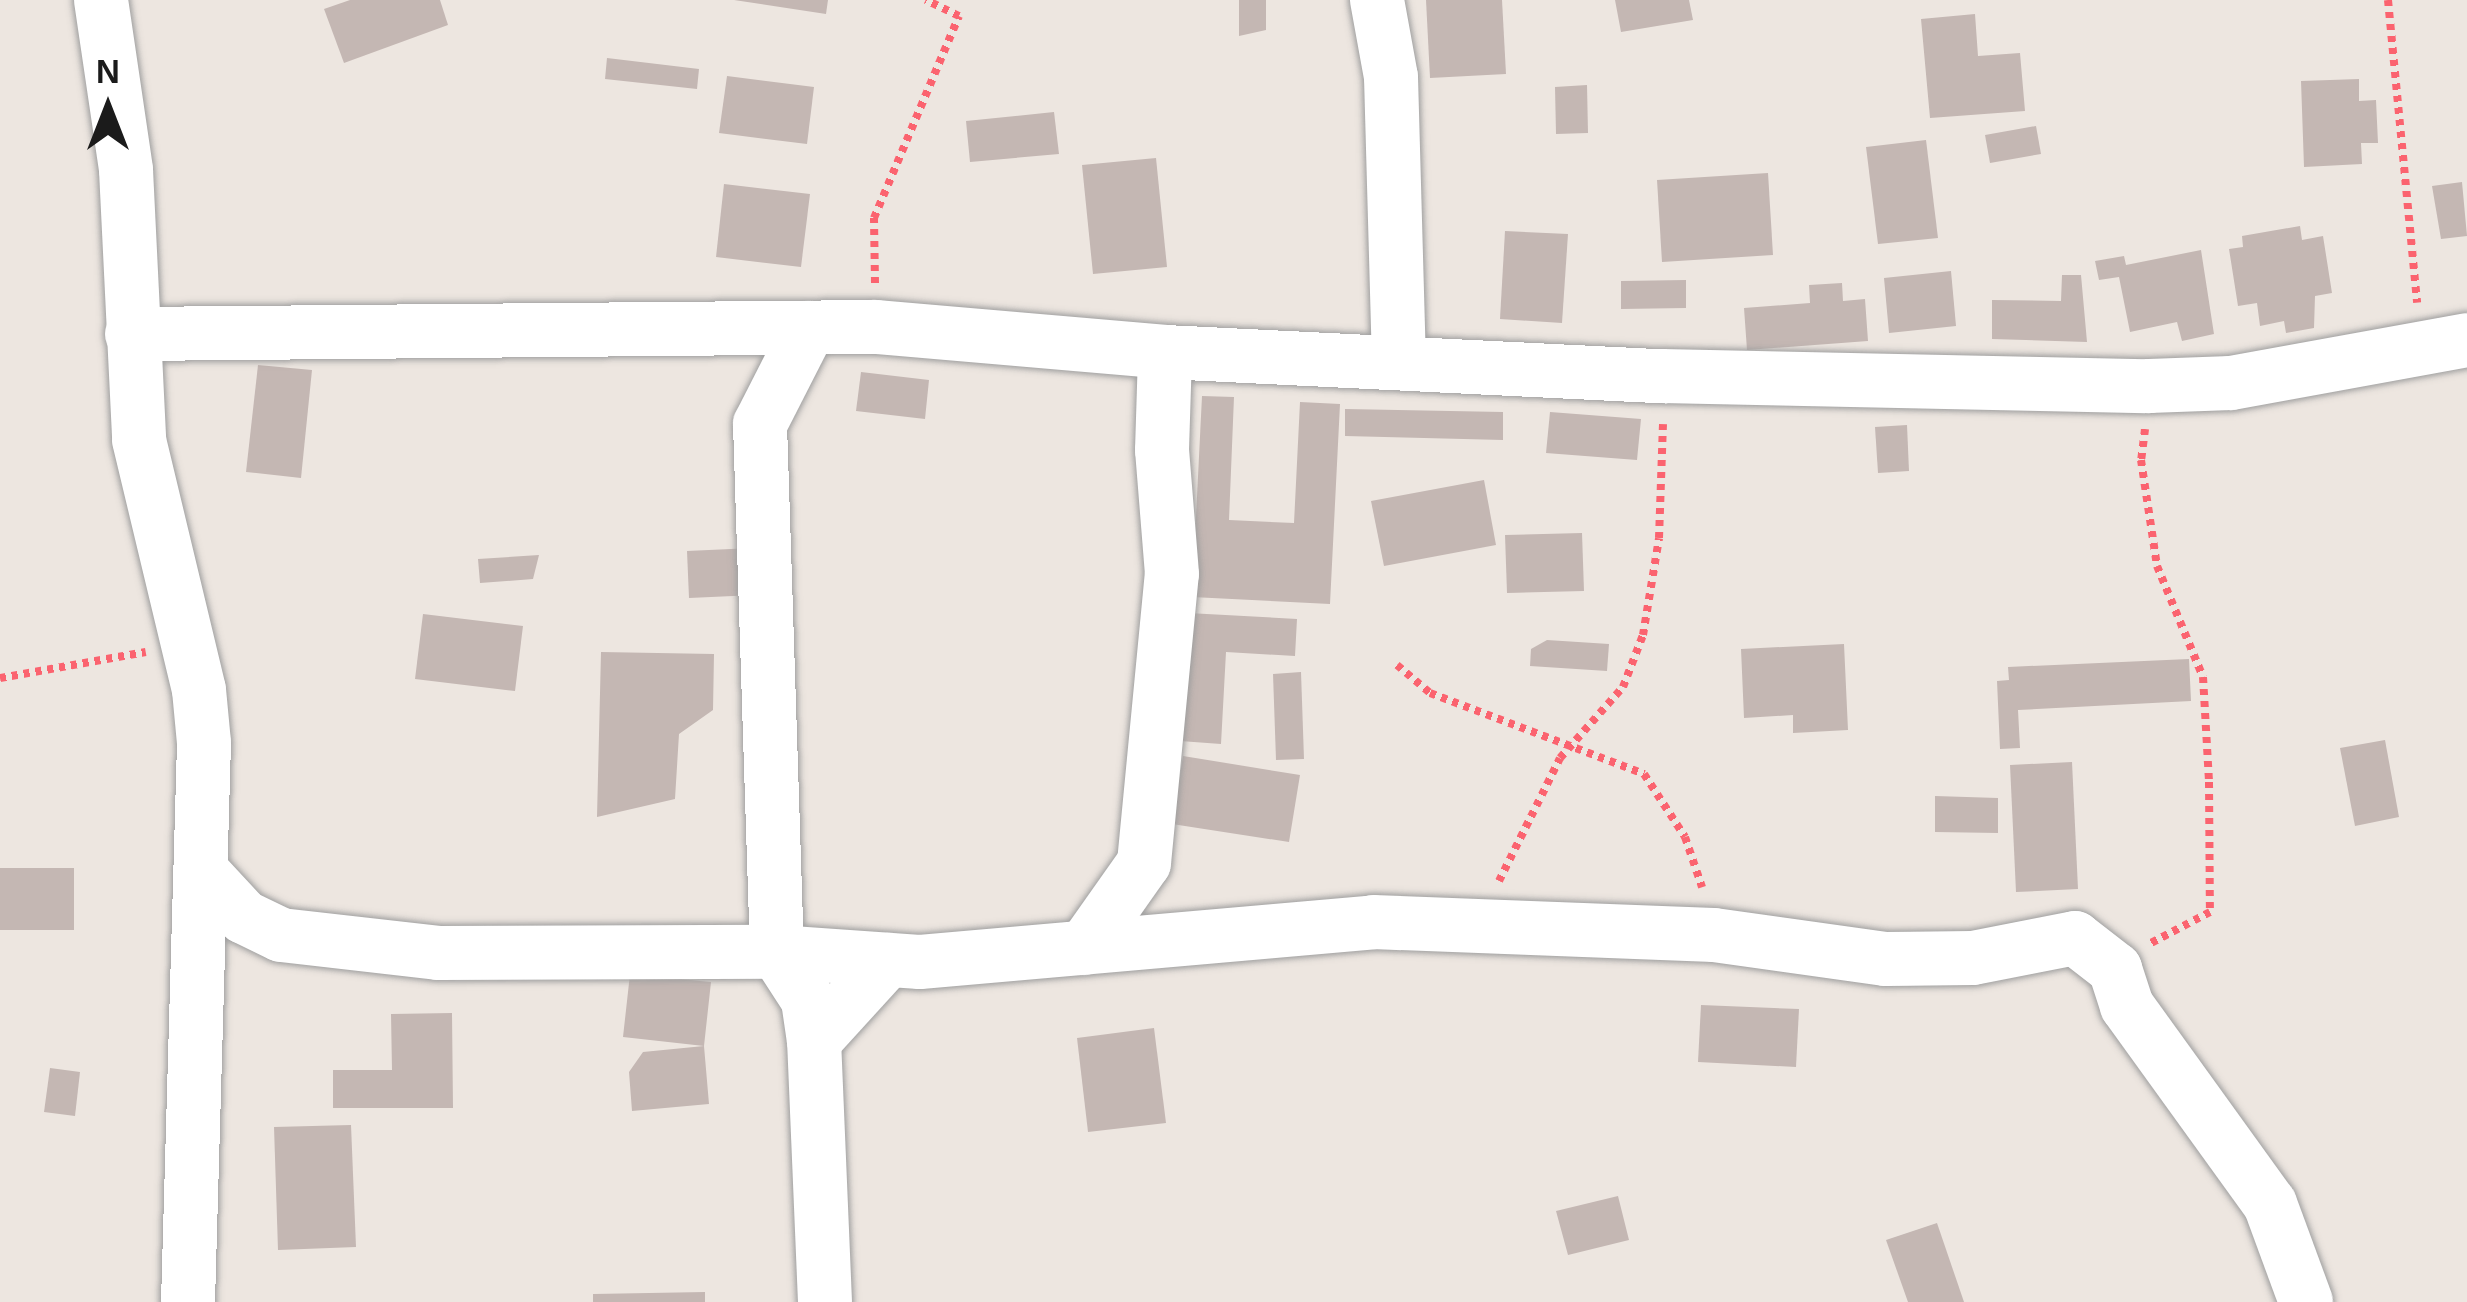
<!DOCTYPE html>
<style>
body{margin:0}
#map{position:relative;width:2467px;height:1302px;overflow:hidden;background:#ede6e0;font-family:Arial,sans-serif}
div>[style]{position:absolute}
[style*='--x']{left:calc(var(--x)*1px);top:calc(var(--y)*1px);width:calc(var(--w)*1px);rotate:calc(var(--a)*1deg)}
.building>*{inset:0;background:#c4b7b3}
.path>*{height:8px;margin-top:-4px;transform-origin:0;background:repeating-linear-gradient(90deg,#fb636f 0 6px,transparent 0 12px)}
.roads{filter:drop-shadow(0 0 3px #9f9f9f) drop-shadow(0 0 3px #9f9f9f)}
.minor>*{height:54px;margin:-27px;padding:0 27px;transform-origin:27px;border-radius:27px;background:#fff}
span{translate:-50% -50%;white-space:nowrap;text-align:center;line-height:1.15;-webkit-text-stroke:9px #fff;paint-order:stroke}
.north{position:absolute;left:48px;top:48px;width:120px;height:120px;-webkit-text-stroke:9px #fff;paint-order:stroke;rotate:0deg;font-size:33px;font-weight:700;line-height:48px;text-align:center;color:#1b1b1b}
.north::after{content:'';display:block;margin:auto;width:42px;height:54px;background:#1b1b1b;clip-path:polygon(50% 0,100% 100%,50% 72%,0 100%)}
</style>
<div id="map">
<div class="building">
<i style="clip-path:polygon(350px 0,440px 0,448px 25px,344px 63px,324px 9px)"></i>
<i style="clip-path:polygon(734px 0,828px 0,826px 14px)"></i>
<i style="clip-path:polygon(1239px 0,1266px 0,1266px 30px,1239px 36px)"></i>
<i style="clip-path:polygon(1426px 0,1502px 0,1506px 74px,1430px 78px)"></i>
<i style="clip-path:polygon(1615px 0,1689px 0,1693px 20px,1621px 32px)"></i>
<i style="clip-path:polygon(1975px 14px,1978px 56px,2020px 53px,2025px 111px,1930px 118px,1921px 19px)"></i>
<i style="clip-path:polygon(607px 58px,699px 69px,697px 89px,605px 79px)"></i>
<i style="clip-path:polygon(727px 76px,814px 87px,807px 144px,719px 133px)"></i>
<i style="clip-path:polygon(2359px 79px,2359px 101px,2376px 100px,2378px 143px,2361px 143px,2362px 164px,2304px 167px,2301px 81px)"></i>
<i style="clip-path:polygon(1587px 85px,1588px 133px,1556px 134px,1555px 87px)"></i>
<i style="clip-path:polygon(1054px 112px,1059px 154px,970px 162px,966px 121px)"></i>
<i style="clip-path:polygon(2036px 126px,2041px 154px,1990px 163px,1985px 135px)"></i>
<i style="clip-path:polygon(1926px 140px,1938px 238px,1878px 244px,1866px 147px)"></i>
<i style="clip-path:polygon(1156px 158px,1167px 267px,1093px 274px,1082px 165px)"></i>
<i style="clip-path:polygon(1768px 173px,1773px 255px,1662px 262px,1657px 180px)"></i>
<i style="clip-path:polygon(2462px 182px,2467px 236px,2441px 239px,2432px 186px)"></i>
<i style="clip-path:polygon(724px 184px,810px 194px,801px 267px,716px 257px)"></i>
<i style="clip-path:polygon(2300px 226px,2302px 240px,2323px 236px,2332px 293px,2315px 296px,2314px 328px,2286px 333px,2284px 321px,2260px 326px,2257px 303px,2238px 306px,2229px 249px,2243px 247px,2242px 236px)"></i>
<i style="clip-path:polygon(1505px 231px,1568px 234px,1562px 323px,1500px 319px)"></i>
<i style="clip-path:polygon(2201px 250px,2214px 334px,2182px 341px,2177px 322px,2130px 332px,2119px 277px,2099px 280px,2095px 261px,2124px 256px,2126px 265px)"></i>
<i style="clip-path:polygon(1951px 271px,1956px 326px,1889px 333px,1884px 278px)"></i>
<i style="clip-path:polygon(2062px 275px,2081px 275px,2087px 342px,1992px 339px,1992px 300px,2061px 301px)"></i>
<i style="clip-path:polygon(1686px 280px,1686px 308px,1621px 309px,1621px 281px)"></i>
<i style="clip-path:polygon(1842px 283px,1843px 301px,1865px 299px,1868px 341px,1747px 350px,1744px 308px,1810px 303px,1809px 285px)"></i>
<i style="clip-path:polygon(258px 365px,312px 370px,301px 478px,246px 472px)"></i>
<i style="clip-path:polygon(861px 372px,929px 380px,925px 419px,856px 411px)"></i>
<i style="clip-path:polygon(1202px 396px,1234px 397px,1229px 520px,1294px 523px,1300px 402px,1340px 404px,1330px 604px,1192px 597px)"></i>
<i style="clip-path:polygon(1345px 409px,1503px 412px,1503px 440px,1345px 436px)"></i>
<i style="clip-path:polygon(1550px 412px,1641px 419px,1637px 460px,1546px 453px)"></i>
<i style="clip-path:polygon(1907px 425px,1909px 471px,1878px 473px,1875px 427px)"></i>
<i style="clip-path:polygon(1484px 480px,1496px 545px,1384px 566px,1371px 501px)"></i>
<i style="clip-path:polygon(1582px 533px,1584px 591px,1507px 593px,1505px 535px)"></i>
<i style="clip-path:polygon(753px 548px,755px 595px,689px 598px,687px 551px)"></i>
<i style="clip-path:polygon(539px 555px,533px 579px,480px 583px,478px 559px)"></i>
<i style="clip-path:polygon(1188px 613px,1297px 619px,1295px 656px,1226px 652px,1221px 744px,1180px 741px)"></i>
<i style="clip-path:polygon(423px 614px,523px 626px,515px 691px,415px 679px)"></i>
<i style="clip-path:polygon(1547px 640px,1609px 644px,1607px 671px,1530px 666px,1531px 649px)"></i>
<i style="clip-path:polygon(1844px 644px,1848px 730px,1793px 733px,1793px 715px,1744px 718px,1741px 649px)"></i>
<i style="clip-path:polygon(601px 652px,714px 654px,713px 710px,679px 734px,675px 799px,597px 817px)"></i>
<i style="clip-path:polygon(2189px 659px,2191px 701px,2018px 710px,2020px 748px,2000px 749px,1997px 681px,2009px 680px,2008px 667px)"></i>
<i style="clip-path:polygon(1301px 672px,1304px 759px,1276px 760px,1273px 674px)"></i>
<i style="clip-path:polygon(2385px 740px,2399px 817px,2355px 826px,2340px 748px)"></i>
<i style="clip-path:polygon(1183px 756px,1300px 775px,1289px 842px,1172px 824px)"></i>
<i style="clip-path:polygon(2072px 762px,2078px 889px,2016px 892px,2010px 765px)"></i>
<i style="clip-path:polygon(1935px 796px,1998px 798px,1998px 833px,1935px 832px)"></i>
<i style="clip-path:polygon(0 868px,74px 868px,74px 930px,0 930px)"></i>
<i style="clip-path:polygon(630px 974px,711px 982px,704px 1046px,709px 1104px,632px 1111px,629px 1072px,643px 1052px,704px 1046px,623px 1037px)"></i>
<i style="clip-path:polygon(1701px 1005px,1799px 1009px,1796px 1067px,1698px 1062px)"></i>
<i style="clip-path:polygon(452px 1013px,453px 1108px,333px 1108px,333px 1070px,392px 1070px,391px 1014px)"></i>
<i style="clip-path:polygon(1154px 1028px,1166px 1123px,1088px 1132px,1077px 1038px)"></i>
<i style="clip-path:polygon(50px 1068px,80px 1072px,75px 1116px,44px 1112px)"></i>
<i style="clip-path:polygon(351px 1125px,356px 1247px,278px 1250px,274px 1127px)"></i>
<i style="clip-path:polygon(1618px 1196px,1629px 1240px,1568px 1255px,1556px 1211px)"></i>
<i style="clip-path:polygon(1937px 1223px,1964px 1302px,1908px 1302px,1886px 1240px)"></i>
<i style="clip-path:polygon(705px 1292px,705px 1302px,593px 1302px,593px 1294px)"></i>
</div>
<div class="path">
<i style="--x:2388;--y:0;--w:304;--a:84.5"></i>
<i style="--x:875;--y:283;--w:65;--a:-90.9"></i>
<i style="--x:874;--y:218;--w:219;--a:-67.2"></i>
<i style="--x:959;--y:16;--w:37;--a:-154"></i>
<i style="--x:2145;--y:429;--w:31;--a:97"></i>
<i style="--x:2141;--y:460;--w:107;--a:81.4"></i>
<i style="--x:2157;--y:566;--w:120;--a:67.5"></i>
<i style="--x:2203;--y:677;--w:105;--a:86.7"></i>
<i style="--x:2209;--y:782;--w:130;--a:89.6"></i>
<i style="--x:2210;--y:912;--w:67;--a:152.3"></i>
<i style="--x:1397;--y:665;--w:43;--a:40.3"></i>
<i style="--x:1430;--y:693;--w:229;--a:20.7"></i>
<i style="--x:1644;--y:774;--w:75;--a:56.9"></i>
<i style="--x:1685;--y:837;--w:53;--a:71.2"></i>
<i style="--x:0;--y:678;--w:148;--a:-10.1"></i>
<i style="--x:1499;--y:881;--w:137;--a:-63.6"></i>
<i style="--x:1560;--y:758;--w:95;--a:-48.4"></i>
<i style="--x:1623;--y:687;--w:56;--a:-69"></i>
<i style="--x:1643;--y:635;--w:98;--a:-80.6"></i>
<i style="--x:1659;--y:538;--w:114;--a:-88"></i>
</div>
<div class="roads">
<div class="minor">
<i style="--x:101;--y:0;--w:172;--a:81.6"></i>
<i style="--x:126;--y:170;--w:270;--a:87.2"></i>
<i style="--x:139;--y:440;--w:257;--a:76.5"></i>
<i style="--x:199;--y:690;--w:53;--a:84.6"></i>
<i style="--x:204;--y:743;--w:559;--a:91.64"></i>
<i style="--x:1377;--y:0;--w:78;--a:79.7"></i>
<i style="--x:1391;--y:77;--w:284;--a:88.4"></i>
<i style="--x:809;--y:328;--w:108;--a:117"></i>
<i style="--x:760;--y:424;--w:528;--a:88.16"></i>
<i style="--x:777;--y:952;--w:57;--a:57.1"></i>
<i style="--x:808;--y:1000;--w:41;--a:81.7"></i>
<i style="--x:132;--y:334;--w:744;--a:-0.54"></i>
<i style="--x:876;--y:327;--w:290;--a:4.9"></i>
<i style="--x:1165;--y:352;--w:498;--a:2.8"></i>
<i style="--x:1662;--y:376;--w:487;--a:1.2"></i>
<i style="--x:2149;--y:386;--w:82;--a:-2.1"></i>
<i style="--x:2231;--y:383;--w:240;--a:-10.3"></i>
<i style="--x:206;--y:876;--w:56;--a:47.2"></i>
<i style="--x:244;--y:917;--w:41;--a:25.9"></i>
<i style="--x:281;--y:935;--w:158;--a:6.5"></i>
<i style="--x:438;--y:953;--w:339;--a:-0.2"></i>
<i style="--x:777;--y:952;--w:143;--a:4"></i>
<i style="--x:920;--y:962;--w:455;--a:-5"></i>
<i style="--x:1373;--y:922;--w:341;--a:2.2"></i>
<i style="--x:1714;--y:935;--w:173;--a:8"></i>
<i style="--x:1885;--y:959;--w:88;--a:-0.7"></i>
<i style="--x:1973;--y:958;--w:104;--a:-11.1"></i>
<i style="--x:2075;--y:938;--w:51;--a:37.8"></i>
<i style="--x:2115;--y:969;--w:39;--a:72"></i>
<i style="--x:2127;--y:1006;--w:244;--a:54.2"></i>
<i style="--x:2270;--y:1204;--w:104;--a:69.8"></i>
<i style="--x:1084;--y:948;--w:104;--a:-54.8"></i>
<i style="--x:1144;--y:863;--w:290;--a:-84.5"></i>
<i style="--x:1172;--y:574;--w:124;--a:-94.6"></i>
<i style="--x:1162;--y:450;--w:98;--a:-88.2"></i>
<i style="--x:825;--y:1302;--w:261;--a:-92.4"></i>
<i style="--x:814;--y:1041;--w:110;--a:-47.6"></i>
</div>
</div>
<div class="north">N</div>
</div>
